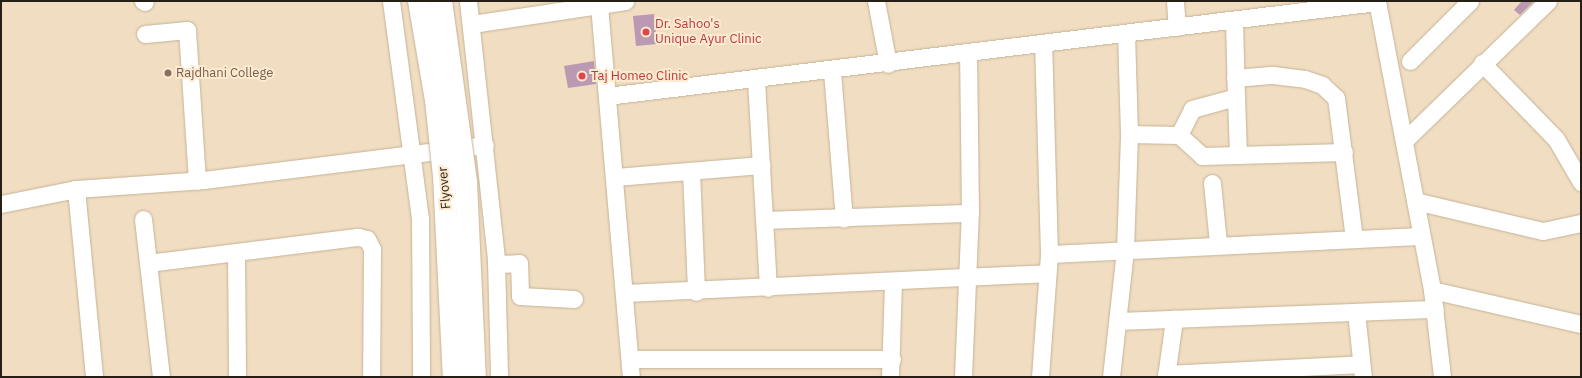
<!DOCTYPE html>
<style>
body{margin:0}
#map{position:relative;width:1582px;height:378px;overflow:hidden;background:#f1ddc1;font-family:"IBM Plex Sans",sans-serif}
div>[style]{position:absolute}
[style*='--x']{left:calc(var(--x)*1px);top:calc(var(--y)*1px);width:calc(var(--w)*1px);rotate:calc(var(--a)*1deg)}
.building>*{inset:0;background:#bb99b2}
.roads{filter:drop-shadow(0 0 1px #c5b397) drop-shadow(0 0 1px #c5b397)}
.minor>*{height:17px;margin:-8.5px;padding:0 8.5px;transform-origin:8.5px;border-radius:8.5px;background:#fff}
.bridges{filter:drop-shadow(0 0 1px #c5b397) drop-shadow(0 0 1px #c5b397)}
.highway-bridge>*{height:22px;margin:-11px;padding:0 11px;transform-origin:11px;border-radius:11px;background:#fff}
.dots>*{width:11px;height:11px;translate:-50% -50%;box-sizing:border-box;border:2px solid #feeace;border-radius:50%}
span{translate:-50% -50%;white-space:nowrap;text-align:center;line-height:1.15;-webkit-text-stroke:4px #feeace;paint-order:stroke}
.health-label{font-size:13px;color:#be3a42}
.left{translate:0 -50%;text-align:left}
.education-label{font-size:13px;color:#785e54}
.street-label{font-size:13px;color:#261f15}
.frame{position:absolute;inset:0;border:2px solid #261f15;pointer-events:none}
</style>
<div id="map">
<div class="building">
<i style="clip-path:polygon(1522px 1px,1534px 1px,1520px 15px,1514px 10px)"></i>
<i style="clip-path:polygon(654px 14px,657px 44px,636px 46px,633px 16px)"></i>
<i style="clip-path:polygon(594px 61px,596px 84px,568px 88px,564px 66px)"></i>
</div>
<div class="roads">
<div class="minor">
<i style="--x:143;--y:1;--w:2;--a:27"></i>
<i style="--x:391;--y:1;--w:219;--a:82.4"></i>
<i style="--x:420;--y:218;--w:159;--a:89.6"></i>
<i style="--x:468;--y:1;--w:261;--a:83.8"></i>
<i style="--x:496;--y:260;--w:117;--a:88.5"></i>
<i style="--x:876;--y:1;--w:64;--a:79.2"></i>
<i style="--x:1175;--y:1;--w:26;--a:86"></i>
<i style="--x:1377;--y:1;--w:294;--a:79.2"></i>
<i style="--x:1432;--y:290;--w:88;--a:83.4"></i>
<i style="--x:599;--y:5;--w:373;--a:85.1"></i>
<i style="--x:472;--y:24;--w:155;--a:-8.5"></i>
<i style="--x:145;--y:34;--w:42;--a:-5.4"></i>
<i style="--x:187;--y:30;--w:151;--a:86.2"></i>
<i style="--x:1410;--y:61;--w:85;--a:-45"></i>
<i style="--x:1482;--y:63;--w:106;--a:45.8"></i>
<i style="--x:1556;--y:139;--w:50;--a:59.8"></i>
<i style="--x:832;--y:71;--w:148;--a:85.4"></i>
<i style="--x:1235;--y:78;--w:38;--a:-5"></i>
<i style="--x:1273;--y:75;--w:32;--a:7"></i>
<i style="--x:1305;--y:79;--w:18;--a:19"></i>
<i style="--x:1322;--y:85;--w:19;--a:43"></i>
<i style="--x:1336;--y:98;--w:142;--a:82.7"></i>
<i style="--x:756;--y:80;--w:208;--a:86.7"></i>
<i style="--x:607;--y:96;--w:776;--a:-6.96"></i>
<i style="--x:1236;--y:97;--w:58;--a:88"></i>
<i style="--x:1129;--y:134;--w:50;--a:1.1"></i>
<i style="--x:1179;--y:135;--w:31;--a:42"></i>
<i style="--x:1202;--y:156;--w:142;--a:-1.6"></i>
<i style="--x:1179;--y:135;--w:29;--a:-63"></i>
<i style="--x:1192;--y:109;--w:46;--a:-15.3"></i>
<i style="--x:1236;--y:97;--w:77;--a:-91.5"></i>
<i style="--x:1404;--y:141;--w:201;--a:-44.2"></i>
<i style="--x:691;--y:171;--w:121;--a:87.6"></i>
<i style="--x:615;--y:177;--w:147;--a:-4.7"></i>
<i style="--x:1212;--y:183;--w:60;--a:84.3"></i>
<i style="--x:76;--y:189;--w:189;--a:84.5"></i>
<i style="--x:1415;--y:201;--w:131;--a:13.2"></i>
<i style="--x:1543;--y:231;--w:39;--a:-12"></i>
<i style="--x:1;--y:204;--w:76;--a:-11.3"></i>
<i style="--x:76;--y:189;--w:128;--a:-4"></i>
<i style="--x:204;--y:180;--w:283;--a:-7.1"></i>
<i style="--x:143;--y:219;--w:159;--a:83.5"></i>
<i style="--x:765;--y:220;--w:205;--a:-2"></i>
<i style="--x:970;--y:213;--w:160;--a:-90.7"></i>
<i style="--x:236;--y:253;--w:124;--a:89.5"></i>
<i style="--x:1049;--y:254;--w:372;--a:-2.8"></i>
<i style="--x:148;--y:263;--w:212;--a:-7.1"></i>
<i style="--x:358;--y:237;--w:9;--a:13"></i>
<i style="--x:367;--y:239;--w:11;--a:63"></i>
<i style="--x:372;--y:249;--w:128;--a:90.4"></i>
<i style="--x:496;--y:264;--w:23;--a:-2"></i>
<i style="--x:519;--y:263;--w:33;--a:88"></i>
<i style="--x:520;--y:296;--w:54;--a:3.2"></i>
<i style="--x:1432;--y:290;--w:153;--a:12.9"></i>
<i style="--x:625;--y:293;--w:421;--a:-2.7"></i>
<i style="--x:1356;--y:312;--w:65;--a:83.9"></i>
<i style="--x:1120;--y:321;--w:315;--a:-2.2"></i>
<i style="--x:631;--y:359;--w:261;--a:0"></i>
<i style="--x:1166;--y:374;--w:195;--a:-2.9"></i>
<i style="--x:890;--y:377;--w:96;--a:-88.2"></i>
<i style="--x:963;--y:377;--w:164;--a:-87.6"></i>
<i style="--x:1040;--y:377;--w:123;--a:-85.8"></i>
<i style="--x:1049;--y:254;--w:210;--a:-91.6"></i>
<i style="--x:1111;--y:377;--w:128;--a:-83.7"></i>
<i style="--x:1125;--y:250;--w:116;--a:-88"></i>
<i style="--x:1129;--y:134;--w:100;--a:-91.7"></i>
<i style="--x:1166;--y:377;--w:59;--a:-82.1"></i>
</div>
</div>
<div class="bridges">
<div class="highway-bridge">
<i style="--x:419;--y:1;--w:100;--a:80.3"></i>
<i style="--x:436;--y:100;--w:76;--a:84"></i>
<i style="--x:444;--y:176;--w:201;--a:87.2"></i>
<i style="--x:441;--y:1;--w:183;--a:82.1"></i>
<i style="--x:466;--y:182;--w:195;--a:87.4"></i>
</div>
</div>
<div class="dots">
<i style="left:646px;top:32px;background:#e0444e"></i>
<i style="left:168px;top:73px;background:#8d6e63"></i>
<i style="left:582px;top:76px;background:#e0444e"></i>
</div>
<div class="health-label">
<span class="left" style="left:655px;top:32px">Dr. Sahoo's<br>Unique Ayur Clinic</span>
<span class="left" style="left:591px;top:76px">Taj Homeo Clinic</span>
</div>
<div class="education-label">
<span class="left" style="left:176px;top:73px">Rajdhani College</span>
</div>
<div class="street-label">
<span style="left:445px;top:188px;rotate:-95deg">Flyover</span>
</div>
<div class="frame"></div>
</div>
